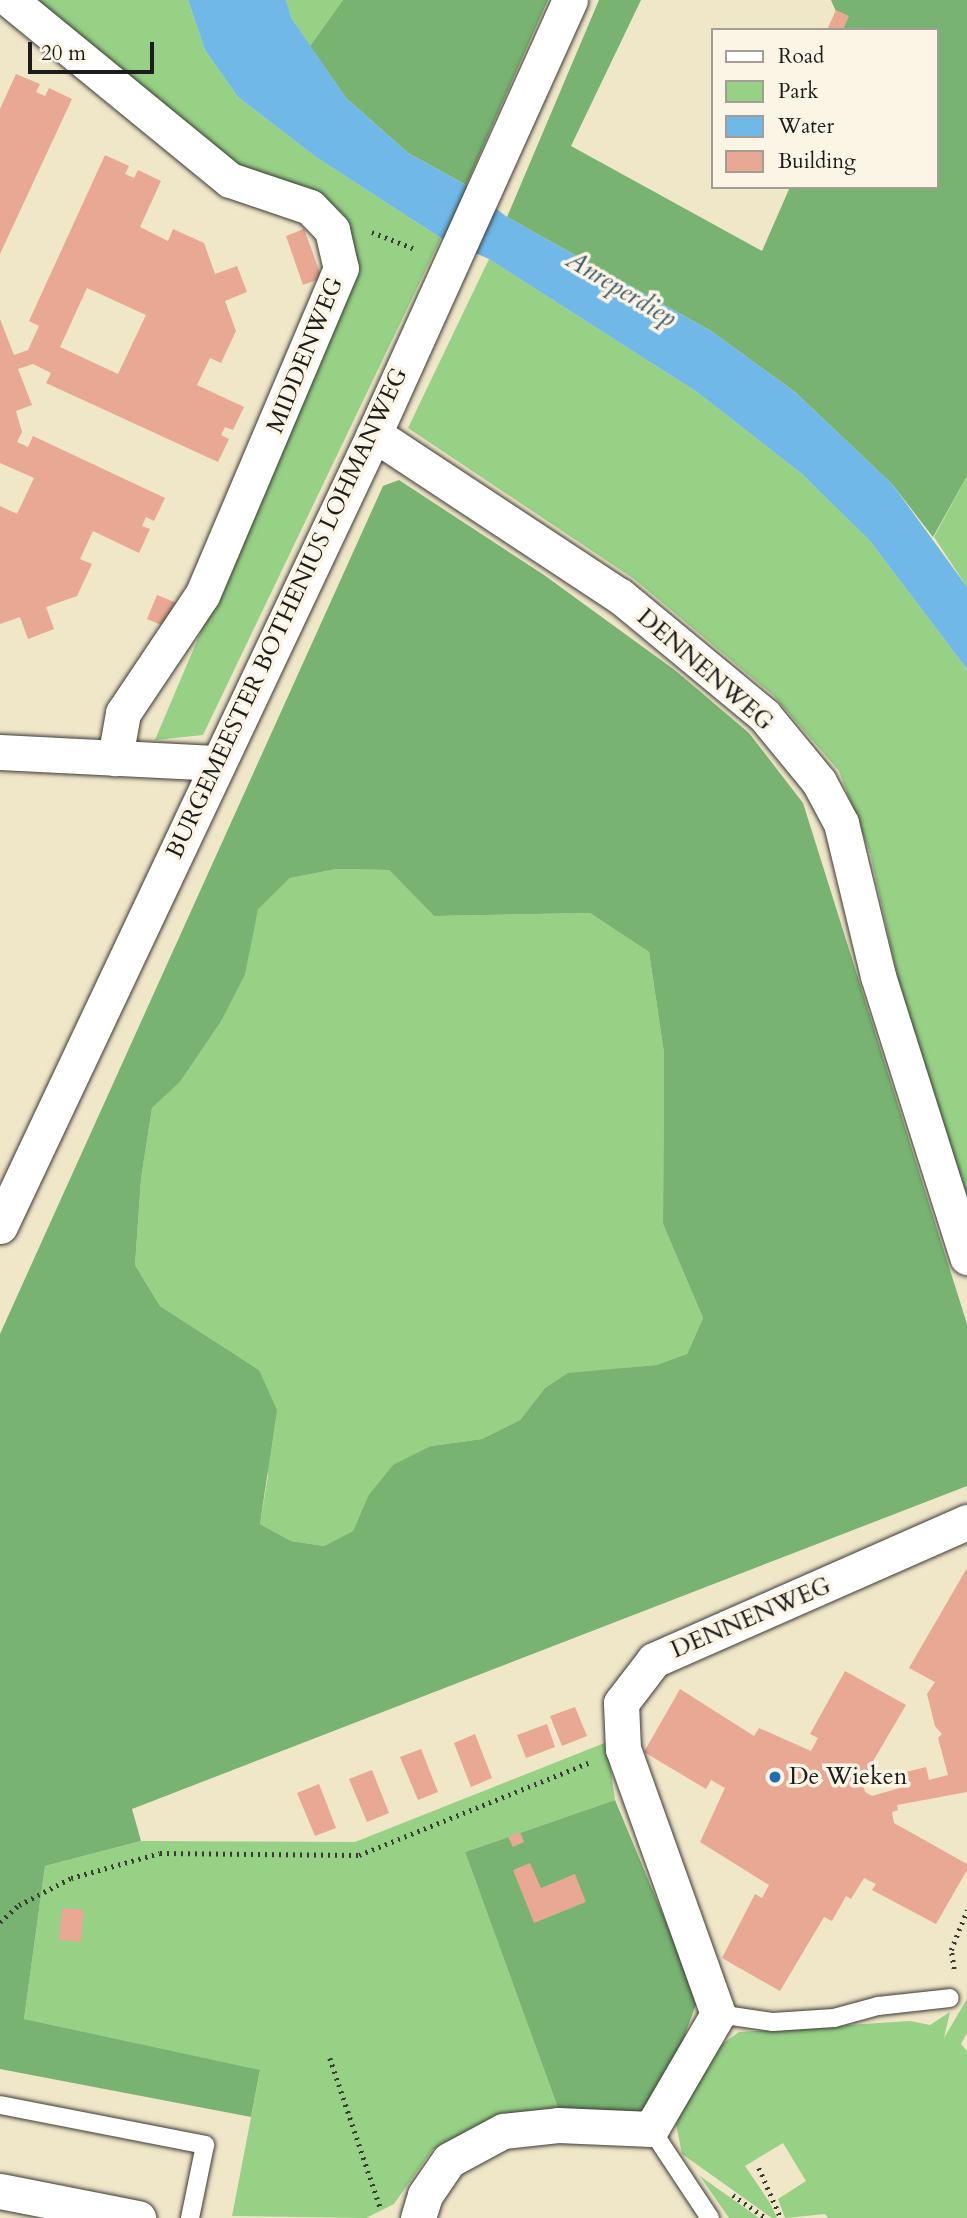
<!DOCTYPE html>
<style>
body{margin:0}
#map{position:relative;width:967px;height:2218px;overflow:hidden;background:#f0e6c8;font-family:Cardo,serif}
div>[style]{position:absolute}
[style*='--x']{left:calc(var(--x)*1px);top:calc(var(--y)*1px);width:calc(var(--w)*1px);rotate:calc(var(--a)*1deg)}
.green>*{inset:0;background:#96d185}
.forest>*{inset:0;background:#78b372}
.water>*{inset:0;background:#6fb8e7}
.building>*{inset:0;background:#e8a894}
.path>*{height:4.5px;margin-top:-2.25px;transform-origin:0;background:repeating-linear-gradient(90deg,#3c3a36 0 2px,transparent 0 7px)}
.roads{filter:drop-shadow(0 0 2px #3c3a36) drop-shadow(0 0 2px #3c3a36)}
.service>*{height:18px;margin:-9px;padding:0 9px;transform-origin:9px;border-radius:9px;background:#fff}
.minor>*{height:35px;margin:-17.5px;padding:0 17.5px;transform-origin:17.5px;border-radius:17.5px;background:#fff}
.dots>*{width:19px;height:19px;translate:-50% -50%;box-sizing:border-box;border:4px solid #fcf5e5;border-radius:50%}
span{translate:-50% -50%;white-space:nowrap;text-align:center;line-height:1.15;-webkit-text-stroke:7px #fcf5e5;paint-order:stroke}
.street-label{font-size:24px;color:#1c1c1c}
.poi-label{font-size:24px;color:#1c1c1c}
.left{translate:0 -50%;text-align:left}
.water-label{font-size:26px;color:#3d5a6d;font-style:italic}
.legend{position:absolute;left:711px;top:28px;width:228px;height:161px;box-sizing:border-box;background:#fcf5e5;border:2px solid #a29e95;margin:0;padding:9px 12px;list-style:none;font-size:21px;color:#1c1c1c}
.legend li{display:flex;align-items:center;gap:14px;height:35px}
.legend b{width:35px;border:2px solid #a29e95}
.scale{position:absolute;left:28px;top:42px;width:126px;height:32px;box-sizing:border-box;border:4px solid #1c1c1c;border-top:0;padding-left:9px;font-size:21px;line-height:24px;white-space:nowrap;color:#1c1c1c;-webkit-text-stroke:5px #fcf5e5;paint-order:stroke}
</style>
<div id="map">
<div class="green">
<i style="clip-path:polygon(35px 0,188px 0,205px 50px,238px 97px,316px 157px,441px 238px,203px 735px,155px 740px,356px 266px)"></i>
<i style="clip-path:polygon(286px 0,343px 0,310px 46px,292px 19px)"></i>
<i style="clip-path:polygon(489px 259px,697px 392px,802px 474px,870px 541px,967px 669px,967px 1213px,899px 983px,870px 853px,839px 771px,774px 696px,634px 579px,408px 428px)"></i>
<i style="clip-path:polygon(967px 476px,967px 587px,934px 537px)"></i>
<i style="clip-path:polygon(337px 869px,389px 870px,434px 916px,590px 913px,649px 952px,664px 1053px,663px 1224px,703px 1318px,687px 1354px,656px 1365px,568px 1374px,545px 1388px,520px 1420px,482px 1439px,431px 1446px,368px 1496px,353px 1531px,324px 1546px,291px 1541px,260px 1524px,268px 1476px,259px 1370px,160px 1306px,135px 1265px,141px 1179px,152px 1108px,180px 1082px,222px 1020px,245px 975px,257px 909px,290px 878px)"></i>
<i style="clip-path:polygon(607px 1742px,615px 1800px,465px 1852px,562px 2119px,502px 2113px,432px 2150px,394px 2204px,366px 2218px,232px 2216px,260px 2071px,24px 2019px,45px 1866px,141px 1841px,355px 1842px)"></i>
<i style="clip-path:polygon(967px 1999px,967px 2033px,961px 2044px,967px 2051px,967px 2218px,828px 2218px,825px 2214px,785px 2218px,778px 2199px,806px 2181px,783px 2143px,745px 2166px,770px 2203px,777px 2218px,772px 2218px,682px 2154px,676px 2124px,681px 2105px,714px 2050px,739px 2032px,910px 2021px,930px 2025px,950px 2012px,944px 2038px)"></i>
<i style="clip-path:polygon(700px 2176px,759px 2218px,729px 2218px)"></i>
</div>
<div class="forest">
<i style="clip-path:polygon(343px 0,548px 0,466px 185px,408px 153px,346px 98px,310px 46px)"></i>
<i style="clip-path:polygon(599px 0,641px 0,571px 146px,762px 251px,790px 187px,937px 187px,937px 30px,844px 30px,831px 0,967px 0,967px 476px,933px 537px,892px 484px,795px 392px,711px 331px,507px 217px)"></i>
<i style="clip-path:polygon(evenodd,399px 480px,544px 575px,676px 671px,749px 733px,803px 803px,967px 1324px,967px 1486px,132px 1809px,141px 1841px,45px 1866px,24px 2019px,260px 2070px,251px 2117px,0 2069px,0 1334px,383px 486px,399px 480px,337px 869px,389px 870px,434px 916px,590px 913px,649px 952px,664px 1053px,663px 1224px,703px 1318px,687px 1354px,656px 1365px,568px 1373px,545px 1388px,520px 1420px,482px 1439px,431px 1446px,393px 1465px,368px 1496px,353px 1531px,324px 1546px,291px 1541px,260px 1524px,277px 1410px,259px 1370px,160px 1306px,135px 1265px,141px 1179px,152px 1108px,180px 1082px,222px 1020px,245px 975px,258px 909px,290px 878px,337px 869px)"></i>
<i style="clip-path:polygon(615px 1800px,698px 1999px,680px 2048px,639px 2125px,562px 2119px,465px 1852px)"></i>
</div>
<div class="water">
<i style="clip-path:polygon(188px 0,286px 0,292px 19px,346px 98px,408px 153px,466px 185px,507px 217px,711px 331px,795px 392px,892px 484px,967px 587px,967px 669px,870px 541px,802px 474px,697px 392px,489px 259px,441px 238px,316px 157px,238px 97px,205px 50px)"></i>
</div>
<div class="building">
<i style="clip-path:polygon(836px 10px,849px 16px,843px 30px,827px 30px)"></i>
<i style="clip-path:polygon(16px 74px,40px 84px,36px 92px,45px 96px,49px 88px,72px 99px,0 254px,0 109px)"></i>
<i style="clip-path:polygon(evenodd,105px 155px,129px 166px,125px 174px,134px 178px,138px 170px,161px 181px,140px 227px,168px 241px,173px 229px,204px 243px,215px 274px,237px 266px,247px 292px,225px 301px,236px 331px,221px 363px,210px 358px,197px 385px,244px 407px,233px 430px,225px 427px,221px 435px,229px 439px,218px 462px,46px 383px,51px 373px,33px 364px,18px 369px,32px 405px,16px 411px,22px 432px,17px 442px,28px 447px,33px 436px,165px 498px,154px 521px,146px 517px,142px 526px,150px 529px,139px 553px,93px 531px,80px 559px,92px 564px,77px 596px,46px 607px,54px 629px,28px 639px,20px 617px,0 624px,0 506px,17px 514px,34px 478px,0 463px,0 319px,14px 355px,28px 350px,39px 326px,29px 321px,105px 155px,87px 288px,146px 315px,118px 374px,60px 347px,87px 288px)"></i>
<i style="clip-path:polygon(304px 229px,322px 278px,303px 285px,286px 236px)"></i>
<i style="clip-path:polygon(157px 595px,177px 603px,166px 627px,147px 619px)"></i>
<i style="clip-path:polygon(967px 1568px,967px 1792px,897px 1805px,898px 1810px,892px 1812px,894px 1823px,967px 1864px,967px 1870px,936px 1924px,872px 1890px,876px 1884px,864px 1878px,851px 1899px,846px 1896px,832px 1921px,824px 1917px,780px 1991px,722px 1958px,755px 1894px,762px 1898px,769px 1885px,700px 1842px,725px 1788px,711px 1780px,706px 1789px,644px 1752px,680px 1689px,754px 1736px,759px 1728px,811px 1751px,818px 1738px,810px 1734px,845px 1671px,906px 1705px,862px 1780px,865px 1792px,872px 1796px,903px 1787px,902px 1773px,926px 1767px,929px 1780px,948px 1775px,938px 1738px,942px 1734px,935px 1726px,927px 1694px,935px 1682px,909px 1668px)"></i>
<i style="clip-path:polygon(575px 1707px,587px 1736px,562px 1746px,550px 1716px)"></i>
<i style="clip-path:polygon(547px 1724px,555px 1747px,526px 1758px,517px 1735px)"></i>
<i style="clip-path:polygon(475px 1734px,492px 1778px,471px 1787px,454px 1743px)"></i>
<i style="clip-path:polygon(421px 1749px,438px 1792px,418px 1800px,400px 1757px)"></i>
<i style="clip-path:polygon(372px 1770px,389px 1813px,367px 1822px,349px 1779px)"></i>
<i style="clip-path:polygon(319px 1784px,336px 1828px,315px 1836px,297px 1793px)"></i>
<i style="clip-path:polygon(520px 1832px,524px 1842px,513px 1847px,508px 1837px)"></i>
<i style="clip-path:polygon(530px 1863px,541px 1888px,575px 1874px,586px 1902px,534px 1923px,513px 1870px)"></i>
<i style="clip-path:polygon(62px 1908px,84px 1910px,81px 1942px,59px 1940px)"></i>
</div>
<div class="path">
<i style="--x:372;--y:232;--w:46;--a:21.6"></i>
<i style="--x:0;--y:1922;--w:25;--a:-42"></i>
<i style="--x:19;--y:1905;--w:59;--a:-27.4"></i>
<i style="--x:71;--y:1878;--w:92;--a:-15.7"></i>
<i style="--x:160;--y:1853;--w:199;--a:0.6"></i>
<i style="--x:359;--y:1855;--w:247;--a:-21.9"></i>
<i style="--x:954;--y:1969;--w:19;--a:-99"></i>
<i style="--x:951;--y:1950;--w:43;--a:-68.2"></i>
<i style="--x:330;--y:2058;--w:157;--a:71.4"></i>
<i style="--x:759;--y:2168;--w:55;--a:66.3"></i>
<i style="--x:733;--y:2195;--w:40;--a:34.9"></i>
</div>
<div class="roads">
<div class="service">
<i style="--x:718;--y:2014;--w:56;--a:8.3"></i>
<i style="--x:773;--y:2022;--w:61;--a:-3.8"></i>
<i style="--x:834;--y:2018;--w:46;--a:-15.3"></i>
<i style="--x:878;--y:2006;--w:72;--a:-6.3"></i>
<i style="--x:0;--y:2105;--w:209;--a:11"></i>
<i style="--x:205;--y:2145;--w:75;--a:101.6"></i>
<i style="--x:651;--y:2129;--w:107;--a:56.5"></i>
</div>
<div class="minor">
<i style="--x:10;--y:0;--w:284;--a:39.3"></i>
<i style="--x:230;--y:180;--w:84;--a:18.6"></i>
<i style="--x:310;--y:207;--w:32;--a:46"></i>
<i style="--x:332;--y:230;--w:39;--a:77"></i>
<i style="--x:341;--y:268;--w:355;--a:113"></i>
<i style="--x:202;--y:595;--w:142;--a:123.8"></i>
<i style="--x:123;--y:713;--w:46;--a:100.1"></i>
<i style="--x:374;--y:434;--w:295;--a:33.4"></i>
<i style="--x:620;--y:596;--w:187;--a:39.6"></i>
<i style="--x:764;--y:715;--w:87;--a:50.6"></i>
<i style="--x:819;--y:782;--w:47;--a:61.8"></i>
<i style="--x:841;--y:823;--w:157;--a:76.4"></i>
<i style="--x:878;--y:976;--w:295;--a:72.4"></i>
<i style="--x:0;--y:752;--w:215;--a:2.9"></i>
<i style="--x:0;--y:1226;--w:876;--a:-64.72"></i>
<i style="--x:374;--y:434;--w:476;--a:-65.7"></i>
<i style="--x:0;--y:2191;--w:141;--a:11.1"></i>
<i style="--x:418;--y:2218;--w:24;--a:-73"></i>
<i style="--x:425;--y:2195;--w:42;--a:-55.6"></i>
<i style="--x:449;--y:2160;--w:61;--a:-28.2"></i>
<i style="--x:503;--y:2131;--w:55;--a:-6.2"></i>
<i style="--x:558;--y:2125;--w:93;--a:2.5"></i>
<i style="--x:651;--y:2129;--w:133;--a:-59.8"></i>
<i style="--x:718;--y:2014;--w:282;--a:-109.7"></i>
<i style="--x:623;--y:1749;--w:46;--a:-92.5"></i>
<i style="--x:621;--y:1703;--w:54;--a:-52.5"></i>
<i style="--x:654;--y:1660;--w:342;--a:-23.8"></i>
</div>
</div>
<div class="dots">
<i style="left:775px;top:1777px;background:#1f6fb2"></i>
</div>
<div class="street-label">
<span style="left:305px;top:355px;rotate:-68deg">MIDDENWEG</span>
<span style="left:287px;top:613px;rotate:-65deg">BURGEMEESTER BOTHENIUS LOHMANWEG</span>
<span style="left:705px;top:670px;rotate:41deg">DENNENWEG</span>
<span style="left:751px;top:1618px;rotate:-23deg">DENNENWEG</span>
</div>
<div class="poi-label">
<span class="left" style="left:789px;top:1777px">De Wieken</span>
</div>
<div class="water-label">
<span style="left:621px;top:289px;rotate:31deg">Anreperdiep</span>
</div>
<ul class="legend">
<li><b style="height:9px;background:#fff"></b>Road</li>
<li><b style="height:19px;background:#96d185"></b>Park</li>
<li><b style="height:19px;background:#6fb8e7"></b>Water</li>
<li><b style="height:19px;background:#e8a894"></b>Building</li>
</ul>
<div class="scale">20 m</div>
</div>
